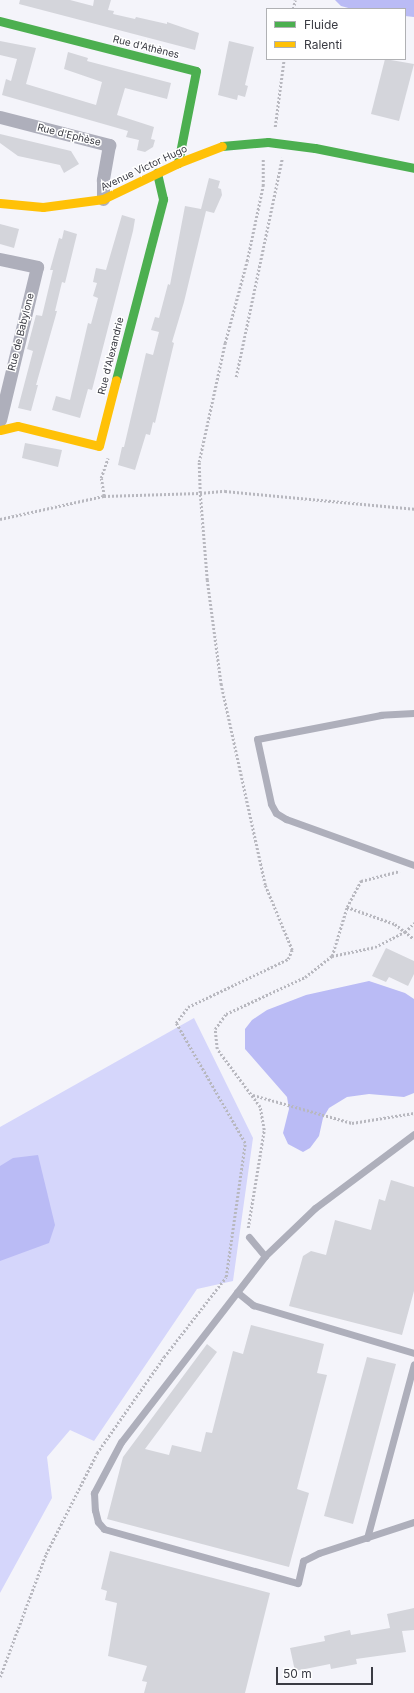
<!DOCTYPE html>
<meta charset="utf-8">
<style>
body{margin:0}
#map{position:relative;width:414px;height:1693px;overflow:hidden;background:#f4f4fa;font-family:Inter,sans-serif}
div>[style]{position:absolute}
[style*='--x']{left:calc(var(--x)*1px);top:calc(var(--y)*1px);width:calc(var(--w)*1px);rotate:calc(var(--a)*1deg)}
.green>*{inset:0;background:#d5d6fb}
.water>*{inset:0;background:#babbf5}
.building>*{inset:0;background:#d4d5db}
.path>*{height:2.5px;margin-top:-1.25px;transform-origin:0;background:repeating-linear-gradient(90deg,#b8b8bf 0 2px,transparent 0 4px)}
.lane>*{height:7px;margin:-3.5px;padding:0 3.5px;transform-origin:3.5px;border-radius:3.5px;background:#aeafbb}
.street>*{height:13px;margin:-6.5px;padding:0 6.5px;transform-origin:6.5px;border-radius:6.5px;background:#aeafbb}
.fast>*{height:9px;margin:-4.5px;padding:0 4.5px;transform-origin:4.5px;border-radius:4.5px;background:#4caf50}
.slow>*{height:9px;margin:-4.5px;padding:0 4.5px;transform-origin:4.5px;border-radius:4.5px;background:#ffc107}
span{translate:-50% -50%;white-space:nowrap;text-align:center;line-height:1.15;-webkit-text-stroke:3px #fff;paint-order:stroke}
.street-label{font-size:10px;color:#3a3b43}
.legend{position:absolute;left:266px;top:8px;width:140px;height:52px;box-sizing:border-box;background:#fff;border:1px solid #b0b1b4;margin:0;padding:5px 7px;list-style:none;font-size:12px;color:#3a3b43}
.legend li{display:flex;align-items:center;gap:8px;height:20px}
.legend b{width:20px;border:1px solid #b0b1b4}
.scale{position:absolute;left:276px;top:1667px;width:97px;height:18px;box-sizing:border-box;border:2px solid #3a3b43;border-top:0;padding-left:5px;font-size:12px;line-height:14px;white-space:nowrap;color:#3a3b43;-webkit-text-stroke:3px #fff;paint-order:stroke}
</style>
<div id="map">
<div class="green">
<i style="clip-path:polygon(194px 1018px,253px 1138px,233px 1281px,197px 1289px,94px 1441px,70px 1430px,47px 1457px,52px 1498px,0 1593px,0 1127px)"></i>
</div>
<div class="water">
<i style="clip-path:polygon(335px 0,414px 0,414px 17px,405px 16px,405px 9px,352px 9px,341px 6px)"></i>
<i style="clip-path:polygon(369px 981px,405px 993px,414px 999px,414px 1093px,404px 1097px,369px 1094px,347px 1097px,329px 1108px,323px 1118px,319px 1136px,310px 1148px,303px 1152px,288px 1144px,283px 1133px,289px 1109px,287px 1097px,245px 1049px,245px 1029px,252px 1020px,267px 1010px,306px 995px)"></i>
<i style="clip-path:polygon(38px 1155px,55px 1225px,49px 1243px,0 1261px,0 1166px,13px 1158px)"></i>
</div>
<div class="building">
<i style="clip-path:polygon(20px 0,70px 0,93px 6px,94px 0,111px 0,108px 10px,114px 11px,113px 14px,135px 19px,136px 17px,167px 24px,167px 22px,199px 33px,195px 50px,19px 4px)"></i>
<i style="clip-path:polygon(0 41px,36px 48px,26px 84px,96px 105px,102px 82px,64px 69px,68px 52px,88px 58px,87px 61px,171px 83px,167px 99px,125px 88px,117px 115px,154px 127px,151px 139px,155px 140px,153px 147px,145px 152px,137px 150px,139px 140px,126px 137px,128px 131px,2px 95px,6px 79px,11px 81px,17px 59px,0 55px)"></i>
<i style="clip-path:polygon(229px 41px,254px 47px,245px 85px,248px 86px,245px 97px,238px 95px,237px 100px,218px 95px)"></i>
<i style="clip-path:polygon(385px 59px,414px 64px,399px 121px,371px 114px)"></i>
<i style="clip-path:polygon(0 134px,71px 151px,79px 164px,64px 173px,60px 165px,18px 156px,0 143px)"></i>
<i style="clip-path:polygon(209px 178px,220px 181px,218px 188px,221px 189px,222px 195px,214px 213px,206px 211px,184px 302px,172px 342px,174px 343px,155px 423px,153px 422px,150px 435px,146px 434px,135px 470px,118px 465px,122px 447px,124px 447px,146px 353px,153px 355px,159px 332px,151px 330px,155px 317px,159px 318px,168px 284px,170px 285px,185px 206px,201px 209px)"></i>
<i style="clip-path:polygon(122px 215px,135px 219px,133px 231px,92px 390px,88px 389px,80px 418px,52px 410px,56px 396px,70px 400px,88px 323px,91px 324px,98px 298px,93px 296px,97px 283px,93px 282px,96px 268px,106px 270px)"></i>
<i style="clip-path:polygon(0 224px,19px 229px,14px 248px,0 244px)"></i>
<i style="clip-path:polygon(64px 230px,77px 234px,65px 283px,62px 282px,55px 311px,57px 311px,36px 385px,38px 385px,31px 411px,18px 408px,33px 351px,27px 349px,36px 315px,42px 316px,53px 270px,50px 270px,59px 238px,62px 239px)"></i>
<i style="clip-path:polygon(25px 443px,62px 450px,58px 467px,22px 458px)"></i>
<i style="clip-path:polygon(386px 948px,414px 961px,414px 974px,408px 986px,389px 977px,386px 982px,372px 976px)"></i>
<i style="clip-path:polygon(391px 1180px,414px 1187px,414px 1291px,402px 1335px,289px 1306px,303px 1256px,311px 1251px,326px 1255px,335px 1220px,371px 1230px,379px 1199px,385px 1201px)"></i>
<i style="clip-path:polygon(251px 1325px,324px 1344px,317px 1373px,327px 1375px,297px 1489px,309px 1493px,289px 1567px,107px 1519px,123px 1457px,207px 1344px,217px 1352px,145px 1449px,169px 1455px,172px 1445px,201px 1452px,206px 1432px,212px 1433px,233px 1351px,243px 1354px)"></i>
<i style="clip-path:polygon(367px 1357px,396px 1364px,353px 1524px,324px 1516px)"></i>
<i style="clip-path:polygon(110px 1551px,270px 1593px,245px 1693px,144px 1693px,147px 1682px,142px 1681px,147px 1666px,108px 1656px,117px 1603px,105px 1600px,107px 1591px,101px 1589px)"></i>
<i style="clip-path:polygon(414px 1608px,414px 1630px,402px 1631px,406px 1652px,356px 1659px,357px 1664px,331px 1669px,330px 1664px,295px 1671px,290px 1648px,325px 1641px,324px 1636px,350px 1630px,351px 1635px,390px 1628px,387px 1614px)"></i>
</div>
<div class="path">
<i style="--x:293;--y:9;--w:9;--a:-77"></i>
<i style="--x:275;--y:127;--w:69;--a:-82.5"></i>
<i style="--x:236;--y:377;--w:224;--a:-78.1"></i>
<i style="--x:104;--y:496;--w:18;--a:-99"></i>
<i style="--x:101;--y:478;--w:21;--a:-71"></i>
<i style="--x:0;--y:519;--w:107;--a:-12.5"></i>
<i style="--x:104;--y:496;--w:96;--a:-1.8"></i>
<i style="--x:200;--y:493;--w:31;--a:-92"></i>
<i style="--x:199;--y:462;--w:122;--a:-77.7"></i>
<i style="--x:225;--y:343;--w:85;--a:-75"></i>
<i style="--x:247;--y:261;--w:77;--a:-78"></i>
<i style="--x:263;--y:186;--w:28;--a:-90"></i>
<i style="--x:347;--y:907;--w:51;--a:19.5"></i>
<i style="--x:395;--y:924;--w:24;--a:38"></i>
<i style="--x:332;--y:956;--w:44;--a:-11.8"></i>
<i style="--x:375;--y:947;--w:34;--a:-27"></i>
<i style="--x:405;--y:932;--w:13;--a:-45"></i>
<i style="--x:253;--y:1095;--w:103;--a:15.8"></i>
<i style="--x:352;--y:1123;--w:63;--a:-9.2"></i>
<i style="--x:248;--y:1228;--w:99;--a:-80.7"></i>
<i style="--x:264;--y:1130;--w:23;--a:-100"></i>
<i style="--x:260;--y:1107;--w:72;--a:-126.6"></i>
<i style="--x:217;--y:1049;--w:20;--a:-96"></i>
<i style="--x:215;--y:1029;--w:19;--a:-54"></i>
<i style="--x:226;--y:1014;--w:87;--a:-25.1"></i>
<i style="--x:305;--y:977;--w:34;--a:-38"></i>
<i style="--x:332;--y:956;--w:51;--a:-73"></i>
<i style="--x:347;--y:907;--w:30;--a:-62"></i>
<i style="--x:361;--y:881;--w:40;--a:-14.4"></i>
<i style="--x:0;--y:1677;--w:131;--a:-69.5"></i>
<i style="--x:46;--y:1554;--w:113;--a:-63.2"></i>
<i style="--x:97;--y:1453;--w:117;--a:-55.1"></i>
<i style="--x:164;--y:1357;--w:101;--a:-52.2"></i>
<i style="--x:226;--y:1277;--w:135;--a:-81.9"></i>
<i style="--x:245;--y:1143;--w:138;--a:-119.9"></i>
<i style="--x:176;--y:1023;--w:20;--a:-53"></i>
<i style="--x:188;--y:1007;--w:111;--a:-25.6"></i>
<i style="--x:288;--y:959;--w:10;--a:-66"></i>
<i style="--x:292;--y:950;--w:70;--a:-112.6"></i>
<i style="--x:265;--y:885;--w:205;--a:-102.4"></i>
<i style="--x:221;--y:685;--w:106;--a:-97.6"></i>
<i style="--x:207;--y:580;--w:87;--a:-94.6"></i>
<i style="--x:200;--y:493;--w:25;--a:-5"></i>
<i style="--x:225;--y:491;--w:190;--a:5.4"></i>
</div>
<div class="lane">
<i style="--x:414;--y:713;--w:33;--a:177"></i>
<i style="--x:381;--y:715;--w:126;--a:169"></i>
<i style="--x:257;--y:739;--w:66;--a:77.8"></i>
<i style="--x:271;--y:804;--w:10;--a:61"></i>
<i style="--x:276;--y:813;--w:12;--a:31"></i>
<i style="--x:286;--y:819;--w:136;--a:19.8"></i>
<i style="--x:414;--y:1134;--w:124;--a:143.2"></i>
<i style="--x:315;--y:1208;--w:69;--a:136.2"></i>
<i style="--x:265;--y:1256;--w:235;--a:127.7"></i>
<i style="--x:121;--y:1442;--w:58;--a:117.9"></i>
<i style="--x:94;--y:1493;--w:17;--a:87"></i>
<i style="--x:95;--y:1510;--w:12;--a:76"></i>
<i style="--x:98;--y:1522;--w:9;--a:49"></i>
<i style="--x:104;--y:1529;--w:201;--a:15.6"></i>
<i style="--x:298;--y:1583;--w:23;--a:-77"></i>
<i style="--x:303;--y:1561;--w:18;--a:-27"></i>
<i style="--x:319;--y:1553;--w:100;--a:-18.1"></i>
<i style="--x:249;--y:1237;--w:25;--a:50"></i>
<i style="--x:237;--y:1292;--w:21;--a:39"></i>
<i style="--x:253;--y:1305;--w:168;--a:16.6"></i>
<i style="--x:367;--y:1538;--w:180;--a:-74.9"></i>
</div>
<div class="street">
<i style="--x:0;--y:117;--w:113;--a:14.4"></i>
<i style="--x:109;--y:145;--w:36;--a:100"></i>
<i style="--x:103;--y:180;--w:19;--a:90"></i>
<i style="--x:0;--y:259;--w:38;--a:12"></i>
<i style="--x:37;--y:267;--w:157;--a:103.6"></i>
</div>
<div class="fast">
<i style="--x:0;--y:21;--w:202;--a:14.3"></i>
<i style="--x:196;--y:71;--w:94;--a:101.1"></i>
<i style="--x:222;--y:146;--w:46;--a:-5"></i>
<i style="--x:268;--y:142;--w:47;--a:7.3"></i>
<i style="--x:315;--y:148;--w:101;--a:11.4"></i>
<i style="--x:116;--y:380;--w:187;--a:-75.4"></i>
<i style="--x:163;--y:199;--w:27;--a:-103"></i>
</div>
<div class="slow">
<i style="--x:0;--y:203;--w:43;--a:5.3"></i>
<i style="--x:43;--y:207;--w:61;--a:-7.6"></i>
<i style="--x:103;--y:199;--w:83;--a:-25.6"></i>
<i style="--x:178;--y:163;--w:47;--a:-21.1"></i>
<i style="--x:0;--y:430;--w:18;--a:-13"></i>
<i style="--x:18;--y:426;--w:83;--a:13.9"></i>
<i style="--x:99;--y:446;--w:68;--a:-75.6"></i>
</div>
<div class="street-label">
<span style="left:146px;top:47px;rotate:14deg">Rue d'Athènes</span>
<span style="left:69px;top:135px;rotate:14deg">Rue d'Ephèse</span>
<span style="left:144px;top:168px;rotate:-25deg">Avenue Victor Hugo</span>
<span style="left:21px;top:332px;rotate:-76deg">Rue de Babylone</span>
<span style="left:111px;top:356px;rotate:-76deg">Rue d'Alexandrie</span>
</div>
<ul class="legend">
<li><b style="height:5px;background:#4caf50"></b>Fluide</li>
<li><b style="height:5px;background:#ffc107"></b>Ralenti</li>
</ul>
<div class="scale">50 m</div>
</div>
